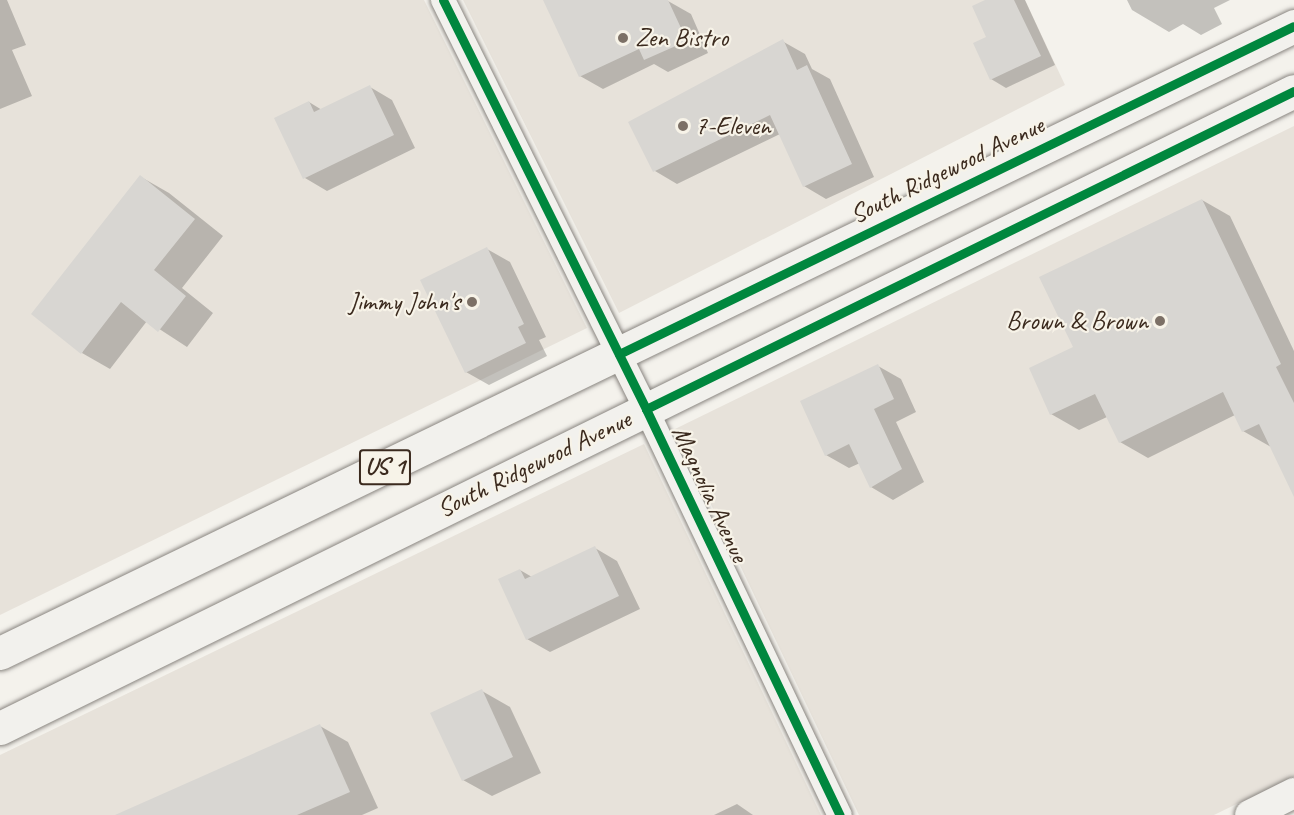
<!DOCTYPE html>
<style>
body{margin:0}
#map{position:relative;width:1294px;height:815px;overflow:hidden;background:#f4f2ec;font-family:Caveat,sans-serif}
div>[style]{position:absolute}
[style*='--x']{left:calc(var(--x)*1px);top:calc(var(--y)*1px);width:calc(var(--w)*1px);rotate:calc(var(--a)*1deg)}
.built>*{inset:0;background:#e7e2da}
.shadow>*{inset:0;background:#0003}
.building>*{inset:0;background:#d8d6d2}
.roads{filter:drop-shadow(0 0 2px #898580) drop-shadow(0 0 2px #898580)}
.minor>*{height:24px;margin:-12px;padding:0 12px;transform-origin:12px;border-radius:12px;background:#f2f1ed}
.tertiary>*{height:30px;margin:-15px;padding:0 15px;transform-origin:15px;border-radius:15px;background:#f2f1ed}
.primary>*{height:33px;margin:-16.5px;padding:0 16.5px;transform-origin:16.5px;border-radius:16.5px;background:#f2f1ed}
.cycleway>*{height:9px;margin:-4.5px;padding:0 4.5px;transform-origin:4.5px;border-radius:4.5px;background:#00873e}
.dots>*{width:16px;height:16px;translate:-50% -50%;box-sizing:border-box;border:3px solid #f7f3e8;border-radius:50%}
span{translate:-50% -50%;white-space:nowrap;text-align:center;line-height:1.15;-webkit-text-stroke:4.5px #f7f3e8;paint-order:stroke}
.shield-label span{padding:2px 4px;background:#f7f3e8;border:2px solid;border-radius:4px;-webkit-text-stroke-width:0}
.shield-label{font-size:24px;color:#3b2a1e;font-weight:700}
.poi-label{font-size:26px;color:#3b2a1e}
.left{translate:0 -50%;text-align:left}
.right{translate:-100% -50%;text-align:right}
.street-label{font-size:26px;color:#3b2a1e}
</style>
<div id="map">
<div class="built">
<i style="clip-path:polygon(0 0,424px 0,587px 328px,0 615px)"></i>
<i style="clip-path:polygon(463px 0,1025px 0,1065px 85px,619px 313px)"></i>
<i style="clip-path:polygon(1294px 126px,1294px 776px,1214px 815px,859px 815px,675px 429px)"></i>
<i style="clip-path:polygon(644px 444px,821px 815px,0 815px,0 755px)"></i>
</div>
<div class="shadow">
<i style="clip-path:polygon(0 0,7px 0,26px 45px,12px 50px,32px 96px,0 109px)"></i>
<i style="clip-path:polygon(544px 0,668px 1px,691px 14px,708px 53px,668px 72px,654px 64px,603px 89px,580px 76px)"></i>
<i style="clip-path:polygon(988px 0,1025px 0,1055px 65px,1006px 88px,991px 79px)"></i>
<i style="clip-path:polygon(1127px 0,1230px 0,1214px 8px,1222px 24px,1201px 35px,1183px 24px,1169px 32px,1132px 10px)"></i>
<i style="clip-path:polygon(782px 41px,805px 54px,812px 69px,830px 79px,874px 177px,826px 199px,804px 186px,780px 134px,677px 184px,655px 171px,630px 123px)"></i>
<i style="clip-path:polygon(370px 87px,392px 100px,415px 148px,327px 191px,305px 178px,276px 119px,309px 102px,322px 110px)"></i>
<i style="clip-path:polygon(141px 177px,169px 193px,223px 236px,182px 288px,213px 313px,187px 347px,147px 321px,110px 369px,82px 353px)"></i>
<i style="clip-path:polygon(1202px 200px,1230px 216px,1294px 351px,1294px 493px,1271px 447px,1243px 431px,1235px 415px,1148px 458px,1120px 442px,1107px 417px,1079px 430px,1051px 414px,1075px 348px)"></i>
<i style="clip-path:polygon(487px 249px,510px 262px,546px 337px,539px 340px,547px 356px,489px 385px,466px 372px)"></i>
<i style="clip-path:polygon(878px 366px,901px 379px,916px 412px,896px 422px,924px 482px,893px 500px,871px 487px,860px 463px,849px 468px,826px 455px)"></i>
<i style="clip-path:polygon(595px 548px,617px 561px,640px 609px,550px 652px,527px 639px,520px 570px,532px 577px)"></i>
<i style="clip-path:polygon(482px 691px,510px 707px,541px 773px,492px 796px,463px 780px)"></i>
<i style="clip-path:polygon(320px 726px,348px 742px,378px 808px,362px 815px,162px 815px)"></i>
<i style="clip-path:polygon(737px 804px,753px 815px,714px 815px)"></i>
</div>
<div class="building">
<i style="clip-path:polygon(543px 0,668px 0,687px 41px,644px 60px,639px 49px,579px 77px)"></i>
<i style="clip-path:polygon(985px 0,1014px 0,1041px 56px,990px 80px,973px 43px,986px 37px,972px 6px)"></i>
<i style="clip-path:polygon(783px 39px,797px 70px,807px 65px,852px 164px,803px 187px,770px 115px,653px 172px,628px 122px)"></i>
<i style="clip-path:polygon(370px 85px,394px 135px,303px 179px,274px 118px,309px 101px,314px 112px)"></i>
<i style="clip-path:polygon(140px 175px,195px 219px,154px 270px,186px 296px,158px 332px,121px 302px,81px 354px,31px 314px)"></i>
<i style="clip-path:polygon(1202px 199px,1281px 364px,1276px 367px,1294px 403px,1294px 497px,1259px 424px,1242px 432px,1223px 392px,1119px 443px,1095px 394px,1050px 415px,1029px 368px,1073px 347px,1039px 277px)"></i>
<i style="clip-path:polygon(487px 247px,524px 324px,518px 327px,526px 343px,465px 373px,420px 280px)"></i>
<i style="clip-path:polygon(878px 364px,894px 399px,874px 409px,902px 469px,870px 488px,849px 444px,825px 456px,800px 401px)"></i>
<i style="clip-path:polygon(595px 546px,619px 596px,526px 640px,498px 579px,520px 569px,525px 579px)"></i>
<i style="clip-path:polygon(482px 689px,513px 757px,462px 781px,430px 713px)"></i>
<i style="clip-path:polygon(320px 724px,350px 792px,297px 815px,115px 815px)"></i>
</div>
<div class="roads">
<div class="minor">
<i style="--x:443;--y:0;--w:457;--a:63.6"></i>
<i style="--x:646;--y:409;--w:450;--a:64.5"></i>
</div>
<div class="tertiary">
<i style="--x:1250;--y:815;--w:49;--a:-26.6"></i>
</div>
<div class="primary">
<i style="--x:0;--y:653;--w:1438;--a:-25.85"></i>
<i style="--x:0;--y:728;--w:1442;--a:-26.21"></i>
</div>
</div>
<div class="cycleway">
<i style="--x:443;--y:0;--w:457;--a:63.6"></i>
<i style="--x:646;--y:409;--w:450;--a:64.5"></i>
<i style="--x:619;--y:354;--w:750;--a:-25.92"></i>
<i style="--x:646;--y:409;--w:722;--a:-26.14"></i>
</div>
<div class="dots">
<i style="left:623px;top:38px;background:#7c7066"></i>
<i style="left:683px;top:126px;background:#7c7066"></i>
<i style="left:472px;top:302px;background:#7c7066"></i>
<i style="left:1160px;top:321px;background:#7c7066"></i>
</div>
<div class="shield-label">
<span style="left:385px;top:467px">US 1</span>
</div>
<div class="poi-label">
<span class="left" style="left:635px;top:38px">Zen Bistro</span>
<span class="left" style="left:695px;top:126px">7-Eleven</span>
<span class="right" style="left:460px;top:302px">Jimmy John's</span>
<span class="right" style="left:1148px;top:321px">Brown &amp; Brown</span>
</div>
<div class="street-label">
<span style="left:947px;top:170px;rotate:-26deg">South Ridgewood Avenue</span>
<span style="left:534px;top:464px;rotate:-26deg">South Ridgewood Avenue</span>
<span style="left:710px;top:494px;rotate:65deg">Magnolia Avenue</span>
</div>
</div>
